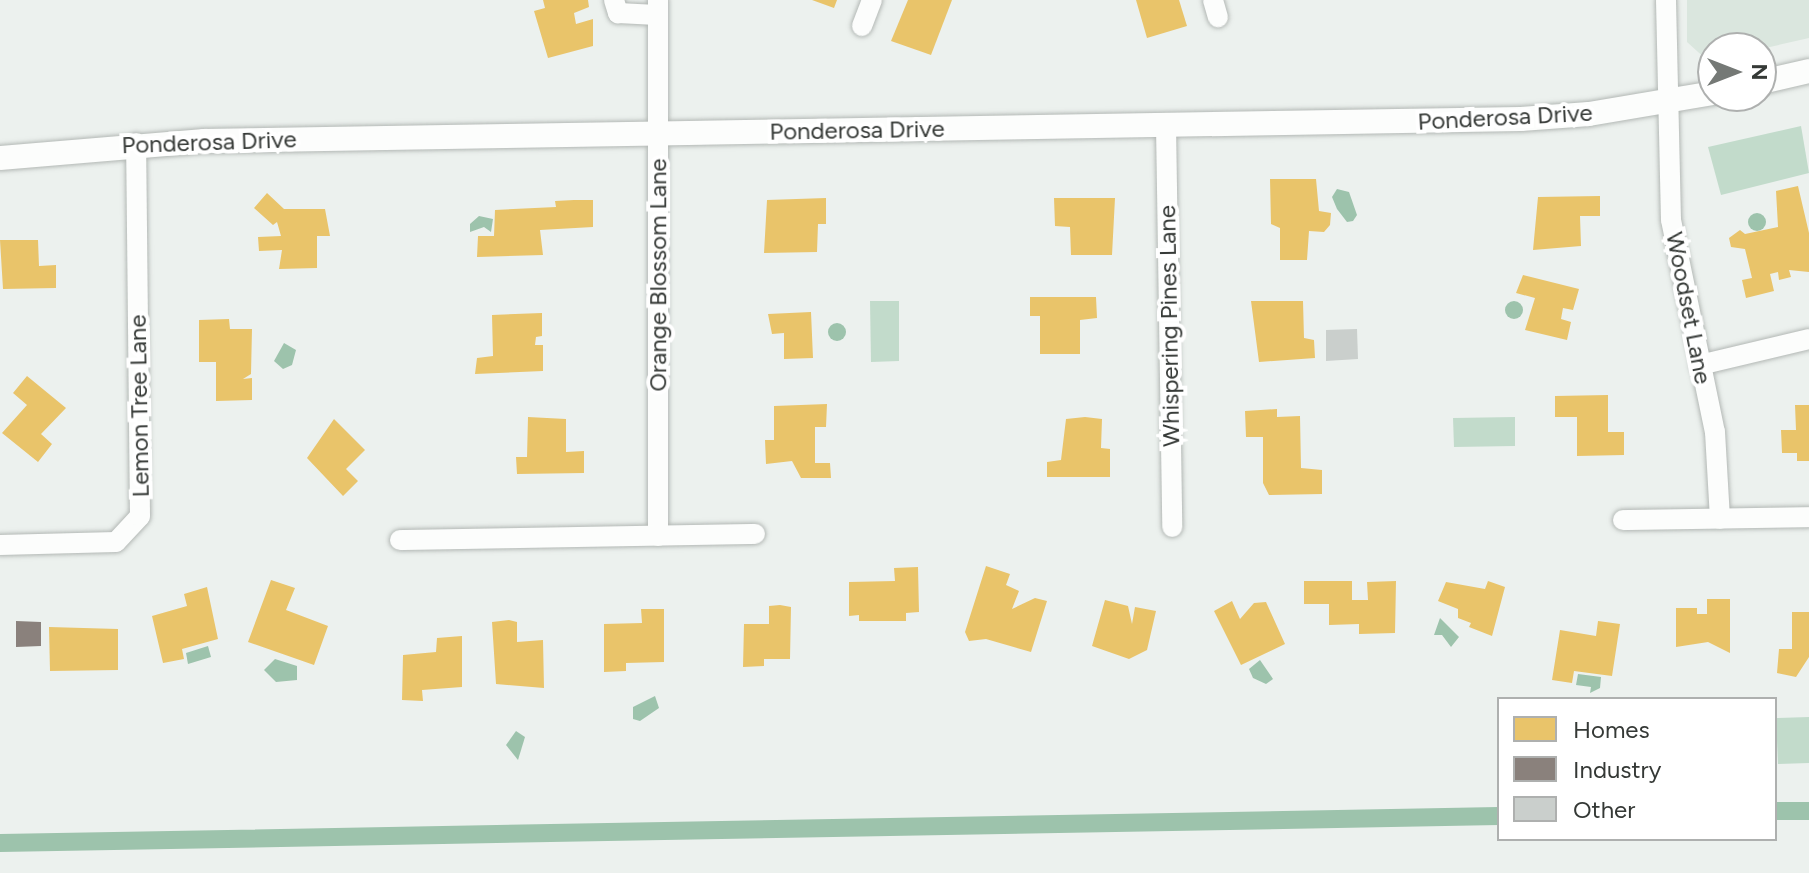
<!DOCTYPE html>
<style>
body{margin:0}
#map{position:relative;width:1809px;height:873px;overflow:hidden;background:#ecf1ee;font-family:Figtree,sans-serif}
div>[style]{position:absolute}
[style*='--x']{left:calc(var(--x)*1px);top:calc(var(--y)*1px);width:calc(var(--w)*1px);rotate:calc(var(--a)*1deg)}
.built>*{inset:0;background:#dae6de}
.green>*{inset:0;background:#c2dbcb}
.water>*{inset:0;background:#9dc3ac}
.round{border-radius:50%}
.homes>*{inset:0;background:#e9c46a}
.industry>*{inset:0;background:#8a817c}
.canal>*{height:18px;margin:-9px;padding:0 9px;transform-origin:9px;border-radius:9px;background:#9dc3ac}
.building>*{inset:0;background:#cacfcc}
.roads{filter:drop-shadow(0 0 2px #b3b8b5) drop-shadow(0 0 2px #b3b8b5)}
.minor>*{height:20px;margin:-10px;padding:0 10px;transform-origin:10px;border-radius:10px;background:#fcfdfc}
.tertiary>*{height:24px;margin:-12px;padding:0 12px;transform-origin:12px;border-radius:12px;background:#fcfdfc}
span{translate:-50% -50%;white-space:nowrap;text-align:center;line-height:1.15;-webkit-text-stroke:8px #fff;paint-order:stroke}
.street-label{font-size:24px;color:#353936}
.legend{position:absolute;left:1497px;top:697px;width:280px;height:144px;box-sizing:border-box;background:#fff;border:2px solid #aeb0af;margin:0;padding:10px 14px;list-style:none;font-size:24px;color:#353936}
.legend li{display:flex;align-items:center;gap:16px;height:40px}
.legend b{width:40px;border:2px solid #aeb0af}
.north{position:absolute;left:1697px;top:32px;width:80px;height:80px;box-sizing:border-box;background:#fff;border:2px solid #aeb0af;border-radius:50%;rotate:90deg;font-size:22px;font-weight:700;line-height:32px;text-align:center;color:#353936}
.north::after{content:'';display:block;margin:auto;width:28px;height:36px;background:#757976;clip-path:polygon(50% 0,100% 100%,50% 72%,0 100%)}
</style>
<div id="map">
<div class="built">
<i style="clip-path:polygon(1687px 0,1809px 0,1809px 38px,1761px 49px,1713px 48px,1713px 60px,1708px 61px,1687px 42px)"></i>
</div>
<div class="green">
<i style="clip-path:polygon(1801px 126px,1809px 173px,1721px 195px,1708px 147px)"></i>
<i style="clip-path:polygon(870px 301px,899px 301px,899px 361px,871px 362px)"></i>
<i style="clip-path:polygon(1515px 417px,1515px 446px,1454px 447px,1453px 418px)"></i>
<i style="clip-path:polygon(1809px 717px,1809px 763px,1778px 764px,1776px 718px)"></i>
</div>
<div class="water">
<i style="clip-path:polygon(1337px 189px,1349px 192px,1357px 215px,1353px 221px,1347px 222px,1337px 209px,1332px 197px)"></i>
<i class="round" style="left:1748px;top:213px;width:18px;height:18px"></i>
<i style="clip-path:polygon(479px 216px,493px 219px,491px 232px,484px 227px,470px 232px,470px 224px)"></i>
<i class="round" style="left:1505px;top:301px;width:18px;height:18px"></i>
<i class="round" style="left:828px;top:323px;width:18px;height:18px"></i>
<i style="clip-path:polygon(284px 343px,296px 350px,292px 365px,283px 369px,274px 361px)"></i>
<i style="clip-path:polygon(1440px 618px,1459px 637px,1451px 647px,1442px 635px,1434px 635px)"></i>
<i style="clip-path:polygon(208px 646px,211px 657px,188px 664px,186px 653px)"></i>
<i style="clip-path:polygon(275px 659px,297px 666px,297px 680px,276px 682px,264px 670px)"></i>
<i style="clip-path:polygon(1260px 660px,1273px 679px,1266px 684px,1253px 678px,1249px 669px)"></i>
<i style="clip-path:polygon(1578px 674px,1601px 677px,1600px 688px,1590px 693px,1591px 687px,1576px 685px)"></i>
<i style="clip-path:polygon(655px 696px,659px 708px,640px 721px,633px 719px,633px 707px)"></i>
<i style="clip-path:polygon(516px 731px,525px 737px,518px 760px,506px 745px)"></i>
</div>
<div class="homes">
<i style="clip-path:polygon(543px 0,588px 0,589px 7px,574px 13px,576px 24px,593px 19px,593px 46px,548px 58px,534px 11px,545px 8px)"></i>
<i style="clip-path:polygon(812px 0,837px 0,834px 8px)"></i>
<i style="clip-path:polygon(908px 0,952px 0,931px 55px,891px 41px)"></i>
<i style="clip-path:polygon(1136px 0,1179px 0,1187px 26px,1147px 38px)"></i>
<i style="clip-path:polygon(1270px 179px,1316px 179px,1319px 211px,1331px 213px,1330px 225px,1324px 232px,1309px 231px,1307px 260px,1280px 260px,1280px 228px,1271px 224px)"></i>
<i style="clip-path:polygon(1798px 186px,1809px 233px,1809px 272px,1789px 270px,1791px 277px,1779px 280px,1778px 272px,1770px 274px,1774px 291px,1746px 298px,1742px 280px,1752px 278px,1745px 249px,1731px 247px,1729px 238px,1740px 230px,1745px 234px,1778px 227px,1776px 191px)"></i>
<i style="clip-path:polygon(267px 193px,284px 209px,325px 209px,330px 236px,317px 236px,317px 268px,279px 269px,282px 250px,259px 251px,258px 237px,281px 236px,277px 222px,273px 225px,254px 208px)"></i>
<i style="clip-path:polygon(1600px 196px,1600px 216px,1580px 216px,1581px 246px,1533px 250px,1538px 197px)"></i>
<i style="clip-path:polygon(826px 198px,826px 224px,818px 224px,817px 252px,764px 253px,767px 200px)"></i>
<i style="clip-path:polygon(1054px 198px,1115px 198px,1112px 255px,1071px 255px,1070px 227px,1055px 226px)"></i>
<i style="clip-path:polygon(574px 200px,593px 200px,593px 227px,540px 230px,543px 255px,477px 257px,478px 236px,494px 236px,495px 210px,556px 207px,555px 201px)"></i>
<i style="clip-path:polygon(0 240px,38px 240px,39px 266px,56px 265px,56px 288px,3px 289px)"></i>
<i style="clip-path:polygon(1523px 275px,1579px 289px,1573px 310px,1563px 308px,1561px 319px,1571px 322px,1567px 340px,1525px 330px,1535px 298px,1516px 293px)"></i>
<i style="clip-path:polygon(1030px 297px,1096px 297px,1097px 318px,1080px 320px,1080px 354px,1040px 354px,1040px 316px,1030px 316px)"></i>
<i style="clip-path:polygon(1251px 301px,1303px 301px,1304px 338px,1314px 340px,1315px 358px,1259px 362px)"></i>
<i style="clip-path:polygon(811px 312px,813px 358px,784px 359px,784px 333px,772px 334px,768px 314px)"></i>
<i style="clip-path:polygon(542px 313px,542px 336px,536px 337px,535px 345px,543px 345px,543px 371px,475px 374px,477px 358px,493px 356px,492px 315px)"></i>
<i style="clip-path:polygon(229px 319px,230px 329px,252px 329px,251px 374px,243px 379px,252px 378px,252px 400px,216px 401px,216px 362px,199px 362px,199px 320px)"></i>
<i style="clip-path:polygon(27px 376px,66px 408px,41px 434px,52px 444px,38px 462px,2px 433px,27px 405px,13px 393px)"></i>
<i style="clip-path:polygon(1608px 395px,1608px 432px,1624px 432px,1624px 455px,1577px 456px,1577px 417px,1555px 417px,1555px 396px)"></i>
<i style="clip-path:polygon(827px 404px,826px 427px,815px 427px,815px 463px,830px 463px,831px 478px,801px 478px,792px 461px,766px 464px,765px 440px,774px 440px,774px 406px)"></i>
<i style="clip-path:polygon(1795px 405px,1809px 405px,1809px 461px,1797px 461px,1797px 453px,1782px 453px,1781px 430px,1796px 430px)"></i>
<i style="clip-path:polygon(1277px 409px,1277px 417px,1300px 416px,1301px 468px,1322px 470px,1322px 494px,1269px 495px,1263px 483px,1263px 437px,1246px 437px,1245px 411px)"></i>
<i style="clip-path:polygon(528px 417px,566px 419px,566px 452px,584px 451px,584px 473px,517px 474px,516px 457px,527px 457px)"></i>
<i style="clip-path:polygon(1085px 417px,1102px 419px,1101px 448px,1110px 449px,1110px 477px,1047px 477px,1047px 462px,1061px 460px,1066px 419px)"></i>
<i style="clip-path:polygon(334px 419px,365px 450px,346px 469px,358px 481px,343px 496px,307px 458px)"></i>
<i style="clip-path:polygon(986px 566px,1010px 574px,1006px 585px,1019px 591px,1012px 609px,1035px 598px,1047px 601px,1031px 652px,986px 639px,969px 641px,965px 632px)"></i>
<i style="clip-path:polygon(918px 567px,919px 612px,906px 613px,906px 621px,859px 621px,859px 615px,849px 616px,849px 582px,895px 581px,894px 568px)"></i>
<i style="clip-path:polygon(271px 580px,295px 588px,286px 610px,328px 626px,314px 665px,248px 642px)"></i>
<i style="clip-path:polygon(1304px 581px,1352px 581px,1352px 600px,1368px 600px,1367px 582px,1396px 581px,1395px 633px,1359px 634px,1359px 624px,1329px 625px,1329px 604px,1304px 604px)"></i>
<i style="clip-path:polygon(1488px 581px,1505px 587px,1492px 636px,1469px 627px,1471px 623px,1458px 618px,1458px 609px,1438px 601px,1446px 582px,1485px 589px)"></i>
<i style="clip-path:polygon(207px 587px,218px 639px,182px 649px,184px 659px,163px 663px,152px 616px,187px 606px,184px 594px)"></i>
<i style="clip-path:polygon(1707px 599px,1730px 599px,1730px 653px,1708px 642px,1676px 647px,1676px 608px,1697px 608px,1697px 614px,1707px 614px)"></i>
<i style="clip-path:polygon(1105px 600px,1128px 606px,1132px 624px,1135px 607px,1156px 611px,1147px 650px,1129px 659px,1092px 646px)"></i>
<i style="clip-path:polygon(1232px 601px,1240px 619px,1254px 603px,1266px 602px,1285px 644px,1241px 665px,1214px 611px)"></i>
<i style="clip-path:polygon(780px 605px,791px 607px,790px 659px,764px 659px,764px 666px,743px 667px,744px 624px,769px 624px,769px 606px)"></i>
<i style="clip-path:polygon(641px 609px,664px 609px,664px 662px,626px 663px,626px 671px,604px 672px,604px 624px,642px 623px)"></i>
<i style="clip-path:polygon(1792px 612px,1809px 612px,1809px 657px,1796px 677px,1777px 673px,1779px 649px,1792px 649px)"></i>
<i style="clip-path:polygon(509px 620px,517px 622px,517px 642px,543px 640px,544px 688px,496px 684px,492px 622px)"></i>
<i style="clip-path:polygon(1598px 621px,1620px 624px,1612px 676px,1574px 671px,1572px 683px,1552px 680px,1560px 630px,1596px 636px)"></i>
<i style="clip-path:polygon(49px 627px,118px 629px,118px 670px,50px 671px)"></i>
<i style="clip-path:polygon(462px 636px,462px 687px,422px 690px,423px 701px,402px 700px,403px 655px,436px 652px,437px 638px)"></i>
</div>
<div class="industry">
<i style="clip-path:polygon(16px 621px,41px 622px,41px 646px,16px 647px)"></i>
</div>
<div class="canal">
<i style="--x:1775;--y:811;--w:34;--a:0"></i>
<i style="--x:0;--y:843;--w:1499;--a:-1.03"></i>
</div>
<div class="building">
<i style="clip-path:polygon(1357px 329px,1358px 359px,1326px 361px,1326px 330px)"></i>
</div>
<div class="roads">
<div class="minor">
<i style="--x:614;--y:0;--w:14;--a:73"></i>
<i style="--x:618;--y:13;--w:39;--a:3"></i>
<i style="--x:1213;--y:0;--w:18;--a:74"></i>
<i style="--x:1666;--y:0;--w:220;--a:88.7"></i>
<i style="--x:1671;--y:220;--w:217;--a:78.3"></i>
<i style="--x:1715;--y:432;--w:87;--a:86.7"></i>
<i style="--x:862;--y:26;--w:28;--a:-69"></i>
<i style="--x:1166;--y:125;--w:402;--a:89.1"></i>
<i style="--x:1700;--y:365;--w:112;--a:-13.4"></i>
<i style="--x:1623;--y:520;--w:186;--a:-0.9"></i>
<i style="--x:658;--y:536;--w:536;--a:-90"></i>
<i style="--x:400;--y:540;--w:355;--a:-1"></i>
<i style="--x:0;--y:545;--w:116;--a:-1.5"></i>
<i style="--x:116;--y:542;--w:35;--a:-47"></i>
<i style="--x:140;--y:516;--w:373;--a:-90.6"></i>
</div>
<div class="tertiary">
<i style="--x:1761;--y:82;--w:49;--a:-12.9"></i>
<i style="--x:0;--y:158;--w:205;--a:-4.8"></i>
<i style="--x:204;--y:141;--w:1317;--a:-0.96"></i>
<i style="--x:1521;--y:119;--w:68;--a:-4.2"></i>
<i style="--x:1589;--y:114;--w:126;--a:-9.6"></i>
</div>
</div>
<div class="street-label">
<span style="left:1505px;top:117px;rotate:-3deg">Ponderosa Drive</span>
<span style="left:857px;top:130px;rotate:-1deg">Ponderosa Drive</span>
<span style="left:209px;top:142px;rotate:-2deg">Ponderosa Drive</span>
<span style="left:658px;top:275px;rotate:-90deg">Orange Blossom Lane</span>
<span style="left:1689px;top:308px;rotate:79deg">Woodset Lane</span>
<span style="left:1169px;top:326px;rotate:-91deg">Whispering Pines Lane</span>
<span style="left:139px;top:406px;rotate:-91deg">Lemon Tree Lane</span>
</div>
<ul class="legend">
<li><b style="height:22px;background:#e9c46a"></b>Homes</li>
<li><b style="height:22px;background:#8a817c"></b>Industry</li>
<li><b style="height:22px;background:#cacfcc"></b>Other</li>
</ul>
<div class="north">N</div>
</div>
